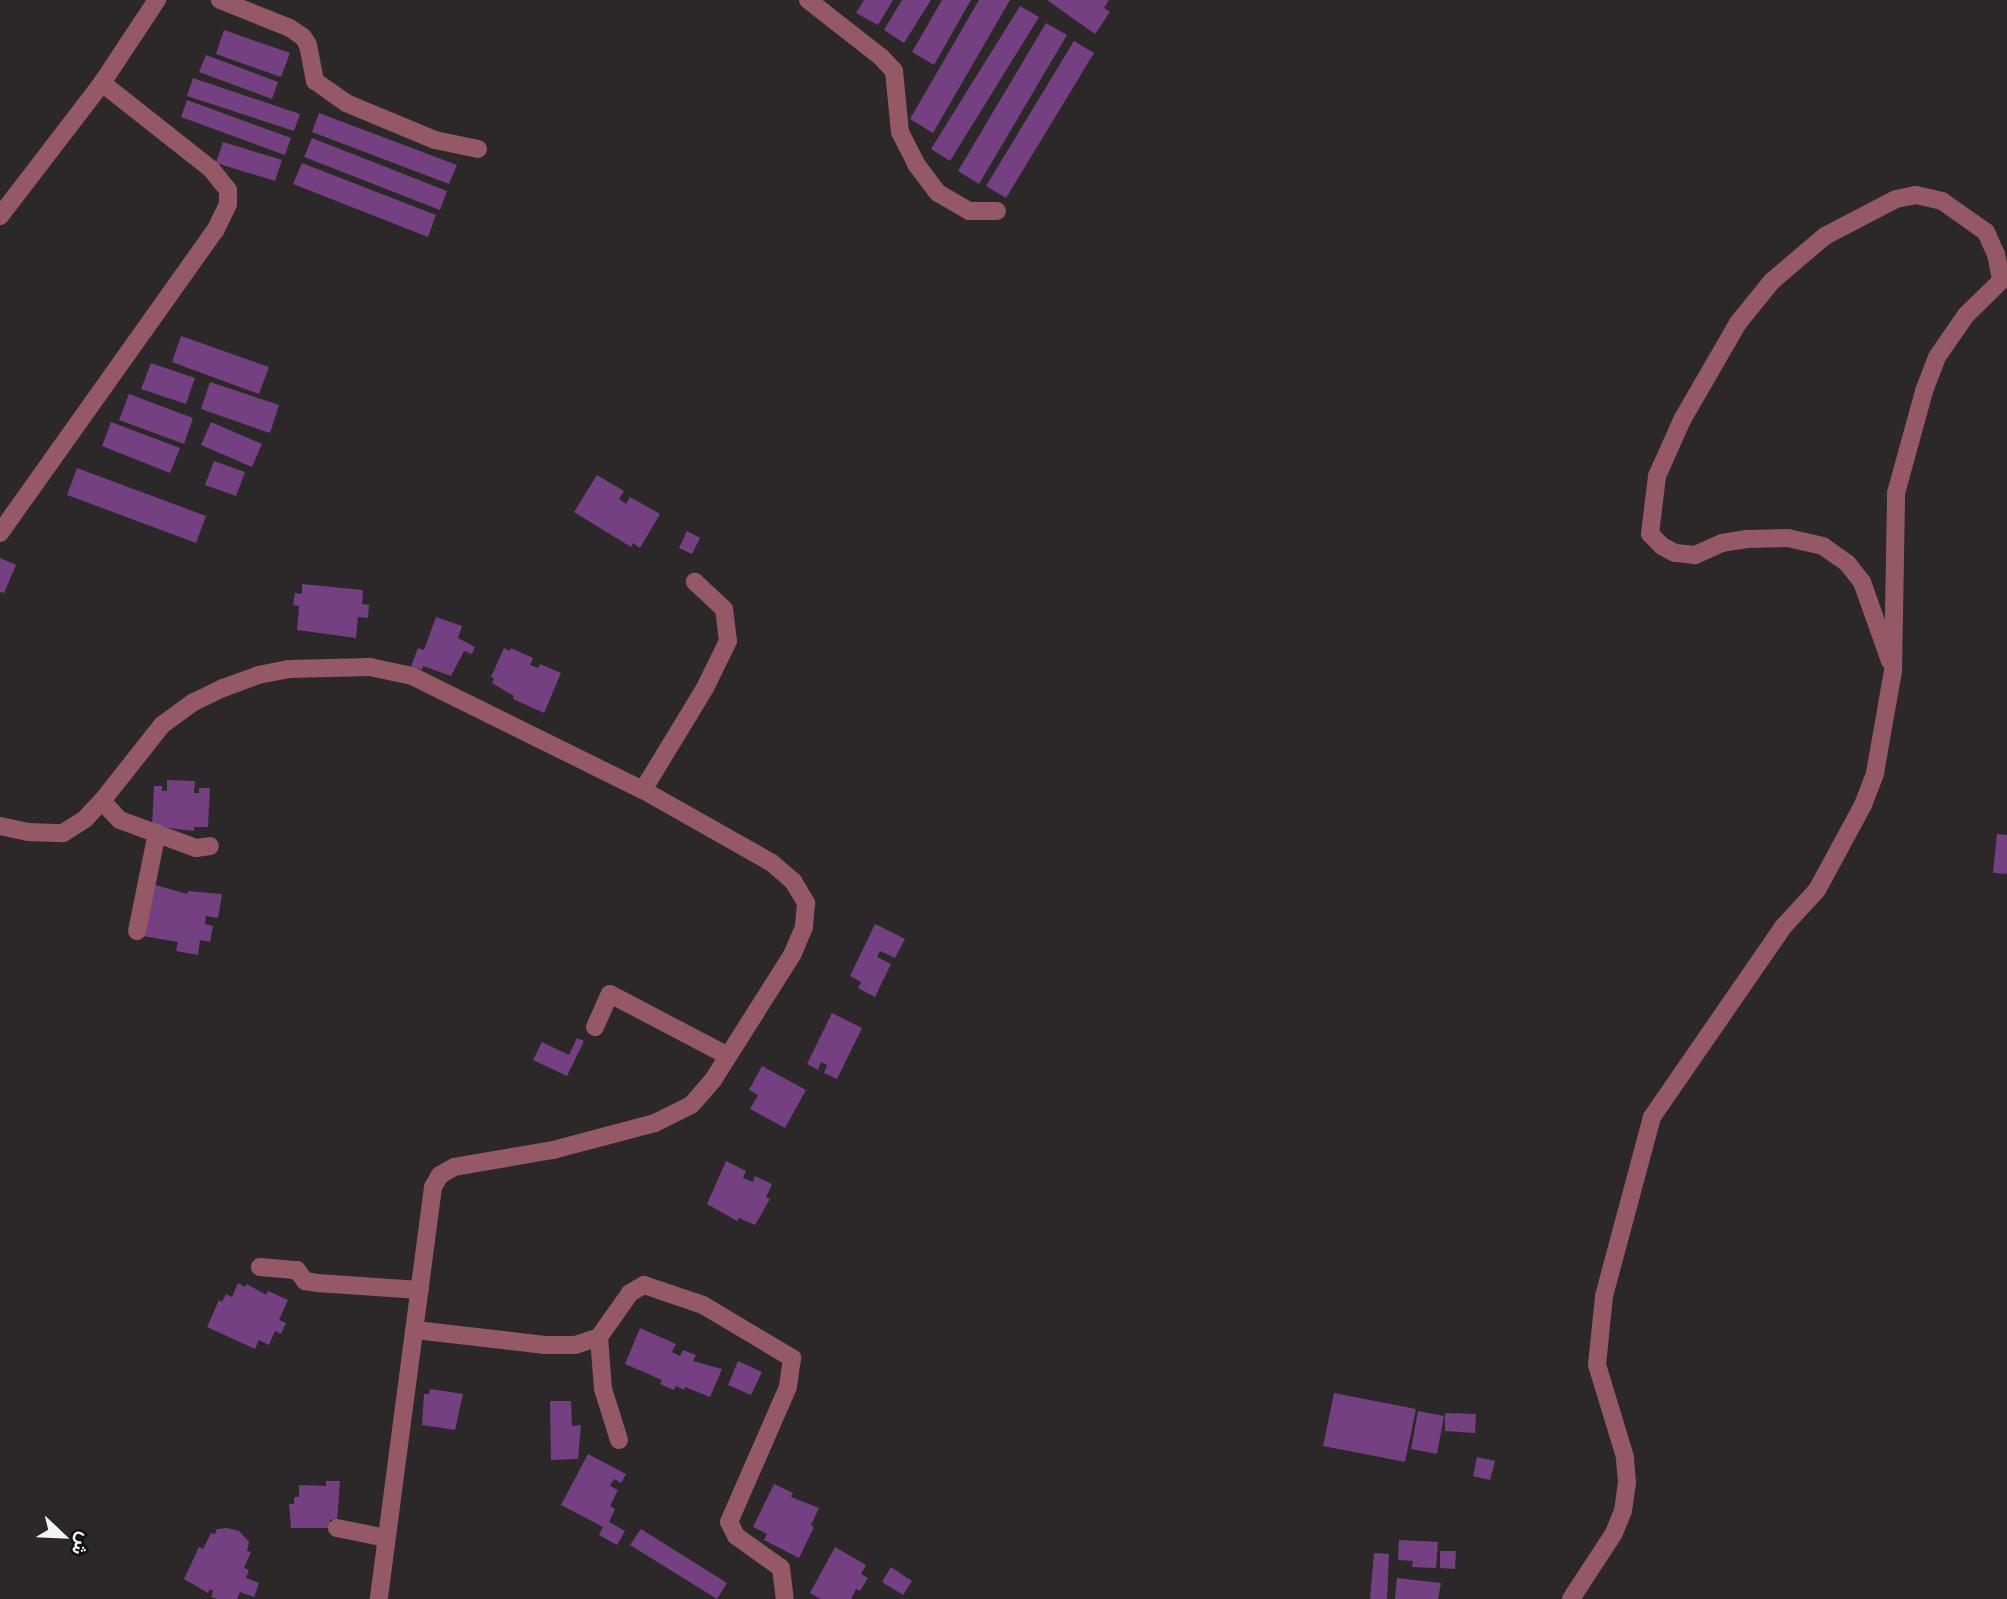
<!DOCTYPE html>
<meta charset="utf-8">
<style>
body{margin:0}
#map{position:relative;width:2007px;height:1599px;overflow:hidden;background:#2c2729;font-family:Ubuntu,Vazirmatn,sans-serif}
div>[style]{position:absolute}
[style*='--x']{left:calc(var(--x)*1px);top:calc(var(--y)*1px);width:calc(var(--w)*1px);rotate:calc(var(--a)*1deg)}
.building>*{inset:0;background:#744081}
.minor>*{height:18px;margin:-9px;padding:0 9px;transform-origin:9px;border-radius:9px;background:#955965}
span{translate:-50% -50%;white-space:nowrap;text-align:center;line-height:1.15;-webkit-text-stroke:7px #121011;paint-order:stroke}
.north{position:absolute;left:28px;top:1501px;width:70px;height:70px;-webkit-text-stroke:5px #121011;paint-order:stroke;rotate:113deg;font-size:19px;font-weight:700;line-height:28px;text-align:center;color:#f6f3f4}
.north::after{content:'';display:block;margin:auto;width:24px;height:32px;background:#f6f3f4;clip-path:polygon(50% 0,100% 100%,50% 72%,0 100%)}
</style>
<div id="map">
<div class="building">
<i style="clip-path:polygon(864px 0,893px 0,878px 25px,856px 13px)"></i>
<i style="clip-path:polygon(902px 0,931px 0,904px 43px,884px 30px)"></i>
<i style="clip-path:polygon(942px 0,971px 0,934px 65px,912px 52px)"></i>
<i style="clip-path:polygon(979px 0,1010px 0,933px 133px,910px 119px)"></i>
<i style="clip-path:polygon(1047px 0,1109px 0,1104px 8px,1110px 12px,1095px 34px)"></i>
<i style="clip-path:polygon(1020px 6px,1039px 17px,950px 161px,931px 149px)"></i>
<i style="clip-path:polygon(1046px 23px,1067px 35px,979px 184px,958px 171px)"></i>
<i style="clip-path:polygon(224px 30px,290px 53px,281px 77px,216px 54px)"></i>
<i style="clip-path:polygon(1074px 41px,1094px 53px,1006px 198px,986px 186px)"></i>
<i style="clip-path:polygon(206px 55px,278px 82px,272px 99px,199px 72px)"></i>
<i style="clip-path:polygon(193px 78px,300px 114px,294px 131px,187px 96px)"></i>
<i style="clip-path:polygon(187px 100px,291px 138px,285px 155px,181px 117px)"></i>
<i style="clip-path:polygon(319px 113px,457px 165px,449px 184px,312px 132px)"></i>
<i style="clip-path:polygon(312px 138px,447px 191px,440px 210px,304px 157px)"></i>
<i style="clip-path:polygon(223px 142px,282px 160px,275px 181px,216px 163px)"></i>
<i style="clip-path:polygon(302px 163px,436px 215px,428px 237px,293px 184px)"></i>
<i style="clip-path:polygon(181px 336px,269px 367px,259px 394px,172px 362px)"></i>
<i style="clip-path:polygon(151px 363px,195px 378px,186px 404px,141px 389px)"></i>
<i style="clip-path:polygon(210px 382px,279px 405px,270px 433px,201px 409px)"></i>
<i style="clip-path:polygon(129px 394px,193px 418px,184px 444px,119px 420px)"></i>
<i style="clip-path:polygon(111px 422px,180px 448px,170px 473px,102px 446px)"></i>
<i style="clip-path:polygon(211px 422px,262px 444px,252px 467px,201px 445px)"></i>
<i style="clip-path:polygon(214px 461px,245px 472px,236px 496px,205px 485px)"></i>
<i style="clip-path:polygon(77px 468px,206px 516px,196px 543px,67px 495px)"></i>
<i style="clip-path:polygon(597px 475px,624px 491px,619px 499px,626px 504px,630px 497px,660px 514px,640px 548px,633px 543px,631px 547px,574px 512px)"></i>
<i style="clip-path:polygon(687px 531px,700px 538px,692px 554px,679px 548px)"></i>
<i style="clip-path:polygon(0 558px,16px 565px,4px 593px,0 592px)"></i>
<i style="clip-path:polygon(302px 584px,363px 590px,362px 604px,369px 605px,368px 618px,358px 617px,356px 638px,297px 630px,299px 606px,293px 605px,295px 593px,302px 594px)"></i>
<i style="clip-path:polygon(436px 617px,462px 626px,458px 638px,475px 647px,472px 654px,464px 651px,451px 676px,423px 666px,422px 670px,411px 666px,418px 648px,424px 650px)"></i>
<i style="clip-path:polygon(504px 648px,510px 651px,511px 648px,533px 658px,530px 665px,538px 668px,540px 664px,561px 673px,544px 713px,513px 699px,514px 696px,492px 683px,494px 678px,491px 677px)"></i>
<i style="clip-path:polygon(167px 780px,195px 781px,194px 793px,199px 793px,199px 788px,210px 788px,208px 827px,194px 827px,194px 831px,152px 826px,154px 786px,162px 786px,162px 791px,167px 791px)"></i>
<i style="clip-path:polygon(1997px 834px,2007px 835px,2007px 874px,1993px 873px)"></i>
<i style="clip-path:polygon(152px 884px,187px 894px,188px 891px,222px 894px,218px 918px,206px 916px,205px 924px,213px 926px,210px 942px,200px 940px,198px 955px,176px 951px,178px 942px,143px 936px)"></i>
<i style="clip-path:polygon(875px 924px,905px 939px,895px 958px,880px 951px,877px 957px,891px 964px,875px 997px,858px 988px,861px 982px,850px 976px)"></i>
<i style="clip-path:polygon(832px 1013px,862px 1028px,837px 1079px,824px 1073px,827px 1065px,821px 1062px,818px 1070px,807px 1064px)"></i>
<i style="clip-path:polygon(577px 1038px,584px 1041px,567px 1076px,533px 1060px,542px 1042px,569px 1055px)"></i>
<i style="clip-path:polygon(762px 1066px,806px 1090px,785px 1128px,750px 1109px,758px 1095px,749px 1090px)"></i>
<i style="clip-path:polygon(726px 1161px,746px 1171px,743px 1178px,753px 1182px,755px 1176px,772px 1184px,766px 1197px,770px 1199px,755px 1225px,739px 1218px,737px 1221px,707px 1204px)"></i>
<i style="clip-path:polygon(238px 1283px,245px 1287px,247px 1284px,266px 1295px,268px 1291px,288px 1300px,279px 1320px,286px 1323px,281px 1334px,275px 1331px,269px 1345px,259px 1340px,255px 1349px,207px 1327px,219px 1300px,222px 1302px,226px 1294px,232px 1297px)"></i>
<i style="clip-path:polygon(640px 1328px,676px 1344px,672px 1352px,680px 1356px,683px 1350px,696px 1355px,693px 1361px,722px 1369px,710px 1397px,685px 1387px,684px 1390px,676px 1386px,674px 1390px,660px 1384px,662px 1380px,625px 1364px)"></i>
<i style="clip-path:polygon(738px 1361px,762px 1372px,751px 1395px,728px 1385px)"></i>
<i style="clip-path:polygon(430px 1389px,463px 1394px,455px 1430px,422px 1425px,424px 1394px,429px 1394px)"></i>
<i style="clip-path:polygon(1334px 1393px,1416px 1409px,1405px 1462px,1323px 1446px)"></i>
<i style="clip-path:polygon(550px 1401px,571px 1401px,572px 1426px,581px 1425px,578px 1459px,551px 1460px)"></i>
<i style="clip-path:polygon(1418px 1411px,1444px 1416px,1437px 1454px,1411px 1449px)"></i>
<i style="clip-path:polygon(1445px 1413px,1476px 1414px,1475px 1433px,1445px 1431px)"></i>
<i style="clip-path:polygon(588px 1454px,626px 1474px,621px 1483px,614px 1479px,610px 1486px,618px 1490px,610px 1506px,615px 1509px,609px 1522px,625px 1531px,617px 1545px,599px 1535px,603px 1527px,561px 1505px)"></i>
<i style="clip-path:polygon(1477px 1457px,1495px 1461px,1490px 1480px,1473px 1476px)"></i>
<i style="clip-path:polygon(326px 1481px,340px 1481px,337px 1520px,330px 1520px,330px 1528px,291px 1528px,289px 1504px,294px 1504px,294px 1497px,299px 1497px,299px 1485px,326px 1486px)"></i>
<i style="clip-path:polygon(774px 1484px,793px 1493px,791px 1497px,819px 1508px,811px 1525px,814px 1527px,799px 1558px,764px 1540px,767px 1534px,753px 1527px)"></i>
<i style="clip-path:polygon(227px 1528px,239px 1531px,249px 1542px,247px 1551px,251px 1552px,244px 1568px,249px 1570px,246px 1578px,259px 1583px,254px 1597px,240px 1592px,237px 1599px,217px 1599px,211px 1597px,213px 1591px,210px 1589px,208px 1593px,184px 1579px,199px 1547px,203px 1549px,211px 1533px,215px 1534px,217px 1529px)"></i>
<i style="clip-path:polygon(641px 1529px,727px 1583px,717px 1599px,630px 1545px)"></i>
<i style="clip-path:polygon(1399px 1540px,1438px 1542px,1436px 1568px,1412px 1567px,1413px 1561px,1398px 1560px)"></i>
<i style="clip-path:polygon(835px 1547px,866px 1565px,861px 1574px,868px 1578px,860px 1591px,856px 1589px,851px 1599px,821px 1599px,810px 1593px)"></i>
<i style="clip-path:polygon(1440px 1551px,1456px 1551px,1455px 1569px,1440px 1568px)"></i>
<i style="clip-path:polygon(1374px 1553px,1389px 1554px,1387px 1599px,1370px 1599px)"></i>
<i style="clip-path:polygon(891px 1567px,912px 1581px,903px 1595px,882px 1582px)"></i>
<i style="clip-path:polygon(1397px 1578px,1441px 1583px,1438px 1599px,1395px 1599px)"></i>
</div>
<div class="minor">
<i style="--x:220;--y:0;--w:75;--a:21.8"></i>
<i style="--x:290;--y:28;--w:16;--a:35"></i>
<i style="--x:303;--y:37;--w:9;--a:58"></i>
<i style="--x:308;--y:45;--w:37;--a:79"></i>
<i style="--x:315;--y:81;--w:38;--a:35"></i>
<i style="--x:346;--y:103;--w:96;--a:22.6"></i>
<i style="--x:435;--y:140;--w:44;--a:11.8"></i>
<i style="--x:808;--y:0;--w:93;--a:38"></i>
<i style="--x:881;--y:57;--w:19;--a:47"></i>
<i style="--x:894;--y:71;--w:61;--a:84.4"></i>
<i style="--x:900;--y:132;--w:36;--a:63"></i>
<i style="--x:916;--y:164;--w:36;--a:53"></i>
<i style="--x:938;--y:193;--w:36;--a:30"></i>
<i style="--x:969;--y:211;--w:28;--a:0"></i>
<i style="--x:0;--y:216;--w:168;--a:-52.5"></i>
<i style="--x:102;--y:83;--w:100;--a:-56.5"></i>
<i style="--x:0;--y:533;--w:371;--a:-54.6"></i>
<i style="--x:215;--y:231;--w:30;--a:-64"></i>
<i style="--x:228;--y:204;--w:14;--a:-90"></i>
<i style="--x:228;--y:190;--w:27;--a:-129"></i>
<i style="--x:211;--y:169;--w:139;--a:-141.7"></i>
<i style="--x:1890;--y:661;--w:84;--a:-109.5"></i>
<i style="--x:1862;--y:582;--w:24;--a:-128"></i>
<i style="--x:1847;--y:563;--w:29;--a:-145"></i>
<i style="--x:1823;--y:546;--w:36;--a:-167"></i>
<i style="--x:1788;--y:538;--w:41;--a:178.6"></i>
<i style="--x:1747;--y:539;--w:25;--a:171"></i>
<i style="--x:1722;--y:543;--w:30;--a:156"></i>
<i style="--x:1695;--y:555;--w:20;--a:-174"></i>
<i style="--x:1675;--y:553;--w:15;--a:-152"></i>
<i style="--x:1662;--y:546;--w:17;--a:-135"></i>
<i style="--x:1650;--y:534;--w:58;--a:-83.1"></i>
<i style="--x:1657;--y:476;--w:61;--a:-65.9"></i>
<i style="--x:1682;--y:420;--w:112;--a:-60"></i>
<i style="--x:1738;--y:323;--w:54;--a:-51"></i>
<i style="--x:1772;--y:281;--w:70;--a:-40.3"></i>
<i style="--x:1825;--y:236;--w:80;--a:-27.5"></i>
<i style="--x:1896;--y:199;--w:20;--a:-11"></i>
<i style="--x:1916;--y:195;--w:27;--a:13"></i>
<i style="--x:1942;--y:201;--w:54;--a:35.2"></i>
<i style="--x:1986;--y:232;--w:24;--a:66"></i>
<i style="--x:1996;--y:254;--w:25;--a:79"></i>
<i style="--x:643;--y:790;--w:119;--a:-58.7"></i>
<i style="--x:705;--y:688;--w:52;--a:-63.9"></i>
<i style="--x:728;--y:641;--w:32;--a:-97"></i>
<i style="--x:724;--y:609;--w:40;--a:-137"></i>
<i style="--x:102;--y:801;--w:26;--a:47"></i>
<i style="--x:120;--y:820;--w:81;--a:20.2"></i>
<i style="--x:196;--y:848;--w:14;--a:-8"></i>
<i style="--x:0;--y:826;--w:29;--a:12"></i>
<i style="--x:28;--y:832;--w:35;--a:2"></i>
<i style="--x:63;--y:833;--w:26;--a:-32"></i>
<i style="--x:85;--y:819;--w:25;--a:-47"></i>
<i style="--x:102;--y:801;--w:97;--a:-51.7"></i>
<i style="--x:162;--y:725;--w:39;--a:-36"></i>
<i style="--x:194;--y:702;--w:32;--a:-26"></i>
<i style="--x:223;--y:688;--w:37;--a:-20"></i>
<i style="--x:258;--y:675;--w:31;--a:-11"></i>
<i style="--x:288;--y:669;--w:82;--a:-1.4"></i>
<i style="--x:370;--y:667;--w:43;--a:12.1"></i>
<i style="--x:412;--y:676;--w:258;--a:26.3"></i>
<i style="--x:643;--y:790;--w:148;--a:29.5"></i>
<i style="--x:772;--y:863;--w:28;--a:41"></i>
<i style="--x:793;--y:881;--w:26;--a:59"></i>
<i style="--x:806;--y:903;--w:24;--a:95"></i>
<i style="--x:804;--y:927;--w:30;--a:113"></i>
<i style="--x:792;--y:955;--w:148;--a:122.3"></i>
<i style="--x:713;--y:1080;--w:33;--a:131"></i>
<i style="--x:691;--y:1105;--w:40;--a:153.4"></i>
<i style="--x:655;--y:1123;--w:106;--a:165.2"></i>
<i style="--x:553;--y:1150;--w:100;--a:170.3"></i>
<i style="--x:454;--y:1167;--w:16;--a:150"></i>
<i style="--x:440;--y:1175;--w:14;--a:120"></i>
<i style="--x:433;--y:1187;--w:416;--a:97.5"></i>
<i style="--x:137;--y:931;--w:100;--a:-78.5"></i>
<i style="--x:595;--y:1027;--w:36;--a:-66"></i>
<i style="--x:610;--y:994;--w:133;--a:27.7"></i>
<i style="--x:260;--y:1267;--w:37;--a:5"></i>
<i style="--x:297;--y:1270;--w:14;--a:54"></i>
<i style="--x:305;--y:1281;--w:12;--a:9"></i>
<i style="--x:317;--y:1283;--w:103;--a:3.9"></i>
<i style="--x:416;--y:1330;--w:130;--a:6.6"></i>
<i style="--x:545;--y:1345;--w:30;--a:0"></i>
<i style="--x:575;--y:1345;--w:25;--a:-18"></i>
<i style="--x:619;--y:1440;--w:53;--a:-107.4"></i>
<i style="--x:603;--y:1389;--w:52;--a:-94.4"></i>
<i style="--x:599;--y:1337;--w:54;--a:-54.8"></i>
<i style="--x:630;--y:1293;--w:16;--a:-30"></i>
<i style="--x:644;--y:1285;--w:62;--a:18.7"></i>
<i style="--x:703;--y:1305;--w:104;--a:30.8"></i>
<i style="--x:792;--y:1358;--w:29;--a:98"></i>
<i style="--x:788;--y:1387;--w:147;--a:113.6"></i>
<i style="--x:729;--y:1522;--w:16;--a:63"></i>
<i style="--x:736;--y:1536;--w:55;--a:35.4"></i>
<i style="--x:781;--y:1568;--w:31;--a:83"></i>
<i style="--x:337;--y:1528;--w:50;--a:11.5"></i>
<i style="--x:1571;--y:1599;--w:79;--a:-56.9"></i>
<i style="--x:1614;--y:1533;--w:24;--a:-68"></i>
<i style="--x:1623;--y:1511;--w:29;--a:-82"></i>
<i style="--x:1627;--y:1482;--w:25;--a:-95"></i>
<i style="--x:1625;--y:1457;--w:96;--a:-106.9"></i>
<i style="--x:1597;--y:1365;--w:69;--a:-84.2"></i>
<i style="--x:1604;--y:1296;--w:185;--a:-75"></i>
<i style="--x:1652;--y:1117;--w:231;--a:-55.4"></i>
<i style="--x:1783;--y:927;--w:50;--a:-47.4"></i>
<i style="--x:1817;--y:890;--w:97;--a:-61.6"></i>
<i style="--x:1863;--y:805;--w:34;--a:-69"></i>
<i style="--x:1875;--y:773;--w:104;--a:-80"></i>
<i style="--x:1893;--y:671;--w:178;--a:-89"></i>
<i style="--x:1896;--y:493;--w:106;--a:-74.6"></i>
<i style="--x:1924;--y:391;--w:36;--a:-69"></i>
<i style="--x:1937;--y:357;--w:51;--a:-55.4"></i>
<i style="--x:1966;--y:315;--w:57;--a:-44.3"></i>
</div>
<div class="north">ش</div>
</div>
